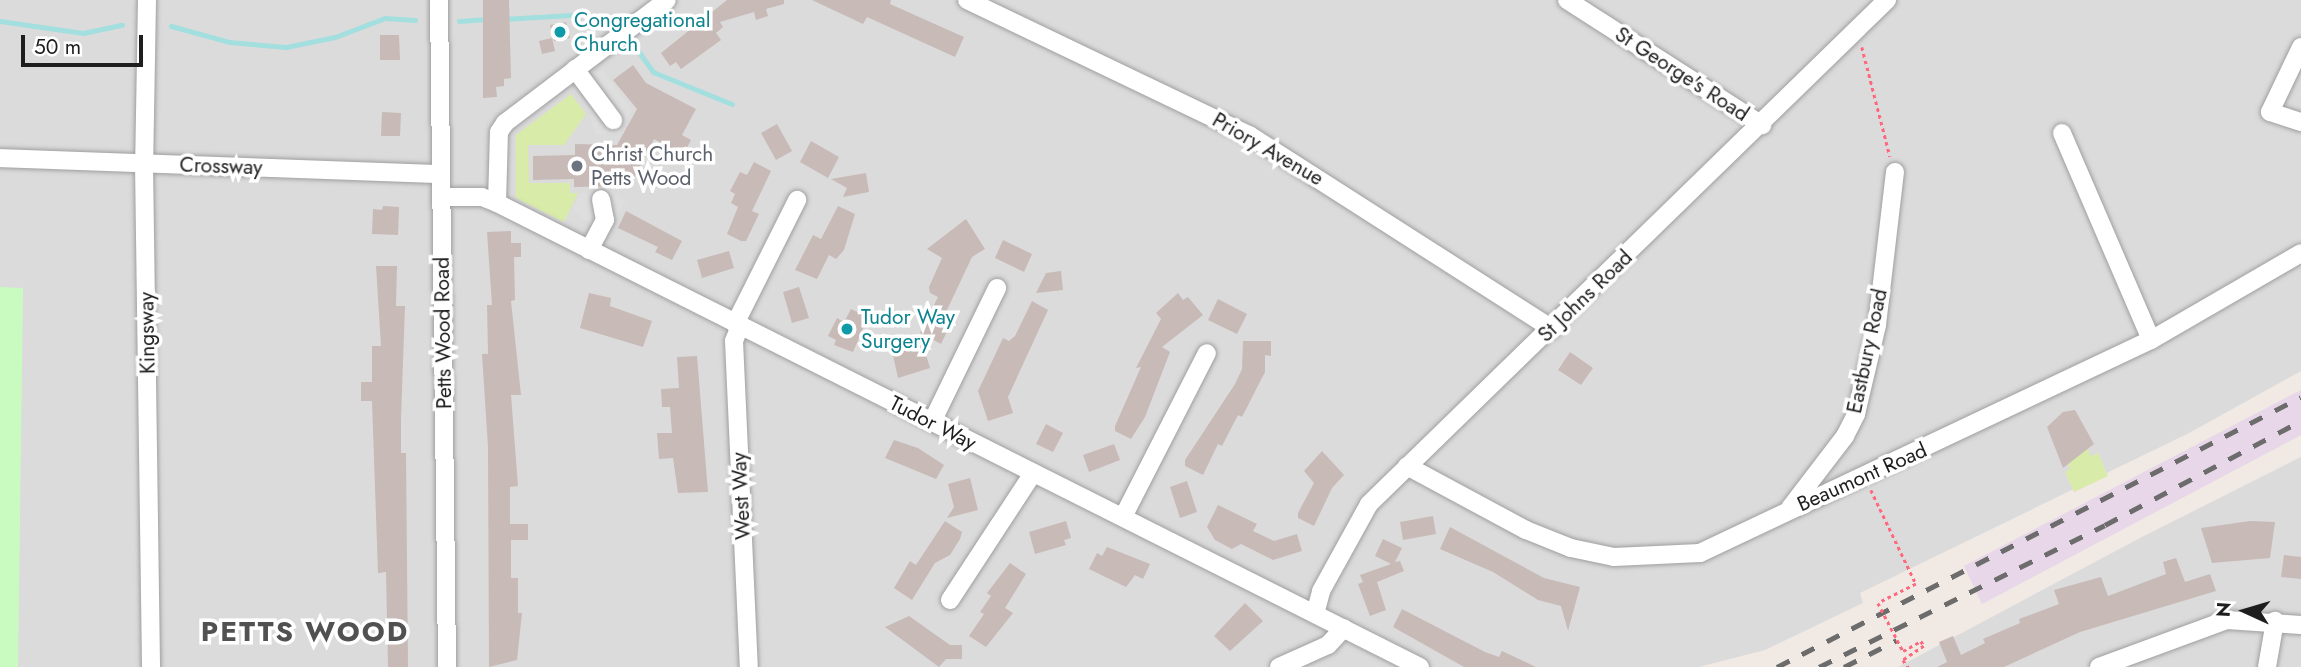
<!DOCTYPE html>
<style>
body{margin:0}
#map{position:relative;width:2301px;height:667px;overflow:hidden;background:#f0e9e4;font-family:Jost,sans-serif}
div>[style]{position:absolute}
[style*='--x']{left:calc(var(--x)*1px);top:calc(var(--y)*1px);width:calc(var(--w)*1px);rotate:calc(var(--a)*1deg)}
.residential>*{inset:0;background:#dcdbdc}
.industrial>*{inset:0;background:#e8d6e9}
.grass>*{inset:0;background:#d9eba8}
.park>*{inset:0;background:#c9fbc0}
.parking>*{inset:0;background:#dedede}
.stream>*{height:5px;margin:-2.5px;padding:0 2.5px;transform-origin:2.5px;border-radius:2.5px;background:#a3dfde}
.building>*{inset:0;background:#c7bab7}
.path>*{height:2.5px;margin-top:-1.25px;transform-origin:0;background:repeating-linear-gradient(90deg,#fe677c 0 3.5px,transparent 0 7px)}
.roads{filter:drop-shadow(0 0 2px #9f9f9f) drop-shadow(0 0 2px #9f9f9f)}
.minor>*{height:18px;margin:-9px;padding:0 9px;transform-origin:9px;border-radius:9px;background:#fff}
.rail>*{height:5px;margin-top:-2.5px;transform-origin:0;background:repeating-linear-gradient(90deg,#6c6c6c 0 14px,transparent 0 28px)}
.path-bridge>*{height:2.5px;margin-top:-1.25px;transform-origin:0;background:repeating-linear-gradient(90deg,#fe677c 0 3.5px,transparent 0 7px)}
.dots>*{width:19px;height:19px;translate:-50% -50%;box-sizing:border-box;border:4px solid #fff;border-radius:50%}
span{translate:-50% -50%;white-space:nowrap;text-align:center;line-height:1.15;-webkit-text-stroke:7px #fff;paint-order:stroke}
.culture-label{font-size:21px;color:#0d838f}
.left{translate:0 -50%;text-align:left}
.street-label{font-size:21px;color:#1e1e1e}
.worship-label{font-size:21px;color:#5b616d}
.district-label{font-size:28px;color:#515151;font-weight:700;letter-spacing:2px}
.north{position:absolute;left:2210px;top:576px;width:70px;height:70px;-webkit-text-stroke:5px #fff;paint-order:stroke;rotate:274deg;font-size:19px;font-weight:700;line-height:28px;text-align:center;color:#1e1e1e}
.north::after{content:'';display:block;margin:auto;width:24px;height:32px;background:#1e1e1e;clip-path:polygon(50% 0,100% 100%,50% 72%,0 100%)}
.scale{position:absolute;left:21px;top:35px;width:122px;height:32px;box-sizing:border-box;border:4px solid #1e1e1e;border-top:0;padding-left:9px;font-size:21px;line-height:24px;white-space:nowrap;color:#1e1e1e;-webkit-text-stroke:5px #fff;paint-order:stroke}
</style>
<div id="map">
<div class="residential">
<i style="clip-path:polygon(0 0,2301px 0,2301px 371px,2189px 433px,1860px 593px,1863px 603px,1765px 650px,1699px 667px,0 667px)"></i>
<i style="clip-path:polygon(2301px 457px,2301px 667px,1898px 667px,2140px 538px)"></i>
</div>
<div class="industrial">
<i style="clip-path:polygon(2301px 390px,2301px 435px,1982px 604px,1964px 566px)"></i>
</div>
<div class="grass">
<i style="clip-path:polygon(571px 94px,586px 114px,564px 145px,528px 145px,529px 183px,570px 183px,570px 193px,578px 193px,564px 222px,516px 198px,516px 135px)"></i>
<i style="clip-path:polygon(2085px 444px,2091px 456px,2098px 453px,2108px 476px,2074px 492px,2065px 472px,2070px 469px,2065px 458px)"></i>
</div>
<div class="park">
<i style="clip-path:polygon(0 287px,23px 288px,18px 667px,0 667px)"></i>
</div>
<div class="parking">
<i style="clip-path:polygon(602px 69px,632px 110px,619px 134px,596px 134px,589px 113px,573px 90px)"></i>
<i style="clip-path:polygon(611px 192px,626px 201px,607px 236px,572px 210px,580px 193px)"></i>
</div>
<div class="stream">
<i style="--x:504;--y:19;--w:67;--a:-3.4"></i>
<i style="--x:0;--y:21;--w:84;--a:8.2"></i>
<i style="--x:83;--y:33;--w:40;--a:-12"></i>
<i style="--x:459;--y:21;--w:28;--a:-4"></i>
<i style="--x:171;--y:26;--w:60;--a:15.4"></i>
<i style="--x:229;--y:42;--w:57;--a:5"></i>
<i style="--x:286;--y:47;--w:50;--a:-11.5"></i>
<i style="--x:335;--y:37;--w:53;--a:-20.8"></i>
<i style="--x:385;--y:18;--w:30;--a:4"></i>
<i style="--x:635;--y:47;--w:31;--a:54"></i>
<i style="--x:653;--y:72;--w:85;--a:22.1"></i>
</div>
<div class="building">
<i style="clip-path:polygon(483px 0,509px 0,511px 78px,504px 79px,504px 86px,496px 87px,497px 97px,483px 98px)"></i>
<i style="clip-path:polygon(727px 0,784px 0,784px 4px,766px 9px,768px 16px,756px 20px,754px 12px,720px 22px,723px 27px,716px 33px,721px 40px,681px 69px,676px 62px,670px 66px,661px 53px)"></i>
<i style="clip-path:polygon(812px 0,891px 0,890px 4px,964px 37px,955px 57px,867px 17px,863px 24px)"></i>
<i style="clip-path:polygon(566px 22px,570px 38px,554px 41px,550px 25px)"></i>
<i style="clip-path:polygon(380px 35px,399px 35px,400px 60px,380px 60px)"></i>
<i style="clip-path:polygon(552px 38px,555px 51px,542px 54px,539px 41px)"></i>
<i style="clip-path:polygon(633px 65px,646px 83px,696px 109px,682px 135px,691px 140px,683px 155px,654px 139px,632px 182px,619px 175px,619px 186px,574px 187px,574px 179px,533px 180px,533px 156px,575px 155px,575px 144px,617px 145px,637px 109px,613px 80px)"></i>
<i style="clip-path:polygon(382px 112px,401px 113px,400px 136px,381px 136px)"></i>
<i style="clip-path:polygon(777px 124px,792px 151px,776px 160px,761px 133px)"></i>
<i style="clip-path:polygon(811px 141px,839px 157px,828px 178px,800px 162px)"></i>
<i style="clip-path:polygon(754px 162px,771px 171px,752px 211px,759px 214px,746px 241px,741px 241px,727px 234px,738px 207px,731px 203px,735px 194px,730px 191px,740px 172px,747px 175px)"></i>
<i style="clip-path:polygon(866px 173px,869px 192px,843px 197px,847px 188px,831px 179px)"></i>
<i style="clip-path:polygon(383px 206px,399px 207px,398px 235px,372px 234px,373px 209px,382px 210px)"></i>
<i style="clip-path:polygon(838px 206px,855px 214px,844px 250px,836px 259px,829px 255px,817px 279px,795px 270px,813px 235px,821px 239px)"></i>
<i style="clip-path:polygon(626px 211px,682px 241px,672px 260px,655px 252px,658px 247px,618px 228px)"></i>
<i style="clip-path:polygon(966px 219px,985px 249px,972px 257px,947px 310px,955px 315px,941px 344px,920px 333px,938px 297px,930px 293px,929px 287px,942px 258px,927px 249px)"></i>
<i style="clip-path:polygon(511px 231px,511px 243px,521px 243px,521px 257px,514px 257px,515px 300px,511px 301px,521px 395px,511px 395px,518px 486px,510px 487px,510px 524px,528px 524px,528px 540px,511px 540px,511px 578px,518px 578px,518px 613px,522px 613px,517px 660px,489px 667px,488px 447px,482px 354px,488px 354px,487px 305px,492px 305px,487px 232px)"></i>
<i style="clip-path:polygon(1003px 240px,1032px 254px,1024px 272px,995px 258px)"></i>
<i style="clip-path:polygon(729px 251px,734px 268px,702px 278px,697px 260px)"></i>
<i style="clip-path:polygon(376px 266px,397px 266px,396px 306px,405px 306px,401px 419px,401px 453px,406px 453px,408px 667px,388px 667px,386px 572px,378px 573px,372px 401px,361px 401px,361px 382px,372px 382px,372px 346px,381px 346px)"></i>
<i style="clip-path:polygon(1061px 271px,1063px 290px,1036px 293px,1046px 273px)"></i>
<i style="clip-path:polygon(799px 287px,809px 318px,792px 323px,783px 292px)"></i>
<i style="clip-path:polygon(589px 293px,611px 298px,610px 306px,652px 321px,643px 347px,580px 328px)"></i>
<i style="clip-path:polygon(1178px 293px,1183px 300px,1188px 297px,1203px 315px,1162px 347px,1170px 352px,1145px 417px,1131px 439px,1115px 431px,1115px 426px,1141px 367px,1136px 368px,1161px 319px,1156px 313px)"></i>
<i style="clip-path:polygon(1218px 299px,1247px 314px,1237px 334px,1208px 320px)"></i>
<i style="clip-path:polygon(1032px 301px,1048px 310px,1008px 397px,1013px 413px,988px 421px,978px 391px,1003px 338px,1009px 341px,1015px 336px)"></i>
<i style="clip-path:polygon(851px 309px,868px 317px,853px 352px,834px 345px,836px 340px,828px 336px,837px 318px,844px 322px)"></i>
<i style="clip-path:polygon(1243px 341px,1271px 341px,1271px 356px,1265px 355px,1265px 372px,1242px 417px,1238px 415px,1222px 446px,1218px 444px,1203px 475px,1185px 466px,1185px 460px,1235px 384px,1242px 369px)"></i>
<i style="clip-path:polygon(922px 342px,930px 368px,898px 378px,892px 351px)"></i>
<i style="clip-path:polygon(1570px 352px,1593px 368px,1581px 385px,1558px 370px)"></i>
<i style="clip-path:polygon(697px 356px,708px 492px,678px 493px,673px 458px,659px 459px,657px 433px,672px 433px,670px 407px,662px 407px,661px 389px,679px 388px,677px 357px)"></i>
<i style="clip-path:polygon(2075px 410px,2094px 444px,2063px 468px,2047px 427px,2063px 412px)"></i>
<i style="clip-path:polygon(1046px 424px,1063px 433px,1053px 452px,1036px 444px)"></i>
<i style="clip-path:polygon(894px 440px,918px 448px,944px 465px,936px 479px,885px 458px)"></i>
<i style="clip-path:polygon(1114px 444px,1120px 460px,1089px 472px,1083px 455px)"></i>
<i style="clip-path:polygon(1322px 451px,1344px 475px,1332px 488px,1314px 526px,1298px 518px,1298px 513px,1314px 483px,1304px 471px)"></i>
<i style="clip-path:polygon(970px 478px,978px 510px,947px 518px,954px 507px,948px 484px)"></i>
<i style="clip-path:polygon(1187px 481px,1197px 512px,1180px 518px,1170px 487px)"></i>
<i style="clip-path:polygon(1218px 505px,1257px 524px,1253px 531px,1274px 541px,1297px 534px,1302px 551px,1273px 560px,1241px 544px,1232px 549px,1215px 540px,1207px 527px)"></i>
<i style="clip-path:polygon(1433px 516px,1436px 534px,1403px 540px,1400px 522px)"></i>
<i style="clip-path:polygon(945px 521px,962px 532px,960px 539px,950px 555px,935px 563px,912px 600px,894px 588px,910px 561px,916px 565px)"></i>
<i style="clip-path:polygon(1066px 521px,1071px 538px,1064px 540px,1066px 545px,1035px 554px,1029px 532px)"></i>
<i style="clip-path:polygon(2250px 521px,2275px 522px,2270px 558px,2212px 563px,2201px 528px)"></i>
<i style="clip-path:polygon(1450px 527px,1544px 578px,1580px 587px,1568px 631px,1561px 606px,1538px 600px,1493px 572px,1440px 549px)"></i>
<i style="clip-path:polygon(1383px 539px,1402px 548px,1395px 562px,1400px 561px,1404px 571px,1377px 582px,1386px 610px,1370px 616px,1358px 584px,1363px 582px,1360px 575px,1391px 564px,1375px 556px)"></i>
<i style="clip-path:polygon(1107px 547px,1150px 564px,1143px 579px,1135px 575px,1126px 587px,1089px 569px,1097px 553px,1102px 556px)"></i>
<i style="clip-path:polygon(2284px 555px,2301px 557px,2301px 579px,2281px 577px)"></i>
<i style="clip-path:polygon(2176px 558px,2185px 582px,2210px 574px,2216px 591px,2080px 632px,2004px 667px,1937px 667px,1947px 662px,1939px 642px,1953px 636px,1961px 655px,1985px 643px,1983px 639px,2020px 623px,2019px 619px,2059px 604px,2054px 590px,2101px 577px,2108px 596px,2166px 574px,2163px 562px)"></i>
<i style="clip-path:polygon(1010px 563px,1026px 574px,1005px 608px,1013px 613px,986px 647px,969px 636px,984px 614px,980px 612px,991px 596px,987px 593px)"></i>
<i style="clip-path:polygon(1245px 603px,1263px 621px,1230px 651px,1214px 636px)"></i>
<i style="clip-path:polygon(1402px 609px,1485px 652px,1499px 657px,1502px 651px,1536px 667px,1464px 667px,1393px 627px)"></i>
<i style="clip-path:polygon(909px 616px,950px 645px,962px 645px,962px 659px,946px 659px,939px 667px,885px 627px)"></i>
</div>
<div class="path">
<i style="--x:1862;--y:47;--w:113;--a:75.6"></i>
<i style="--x:1871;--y:490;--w:104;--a:64.4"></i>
<i style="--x:1916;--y:584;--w:42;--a:153.4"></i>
<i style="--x:1903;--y:651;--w:21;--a:-29"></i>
<i style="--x:1921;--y:641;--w:6;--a:59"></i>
<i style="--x:1924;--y:646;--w:25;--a:146"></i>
<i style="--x:1903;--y:660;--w:9;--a:54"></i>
</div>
<div class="roads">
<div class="minor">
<i style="--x:147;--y:0;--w:164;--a:91"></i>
<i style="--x:144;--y:164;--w:503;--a:89.2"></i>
<i style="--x:439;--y:0;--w:667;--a:89.31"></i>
<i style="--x:967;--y:0;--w:313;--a:25.6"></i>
<i style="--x:1249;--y:135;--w:360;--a:32.6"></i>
<i style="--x:1567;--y:0;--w:232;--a:32.7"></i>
<i style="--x:2301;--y:47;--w:72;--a:115.5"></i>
<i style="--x:2270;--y:112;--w:33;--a:18"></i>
<i style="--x:575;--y:69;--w:64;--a:53.3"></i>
<i style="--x:2062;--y:133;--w:225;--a:66.7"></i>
<i style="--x:0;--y:158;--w:441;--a:2.1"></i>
<i style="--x:442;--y:197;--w:40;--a:0"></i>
<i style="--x:482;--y:197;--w:16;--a:22"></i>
<i style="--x:497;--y:203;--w:1033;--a:26.69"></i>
<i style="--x:497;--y:203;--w:71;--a:-88.4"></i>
<i style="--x:499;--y:132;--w:11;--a:-56"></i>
<i style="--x:505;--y:123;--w:203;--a:-37.2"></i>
<i style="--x:589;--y:250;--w:34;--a:-62"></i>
<i style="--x:605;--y:220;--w:21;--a:-101"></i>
<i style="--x:735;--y:324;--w:139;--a:-63.4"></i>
<i style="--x:740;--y:326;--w:16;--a:112"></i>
<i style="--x:734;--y:341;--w:326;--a:87.4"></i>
<i style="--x:932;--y:422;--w:149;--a:-64.1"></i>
<i style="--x:1407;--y:466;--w:135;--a:28.3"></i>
<i style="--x:1526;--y:530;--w:48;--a:21.8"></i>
<i style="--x:1571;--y:548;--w:44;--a:11.8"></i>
<i style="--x:1614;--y:557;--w:86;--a:-2.7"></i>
<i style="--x:1700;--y:553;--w:499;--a:-25.3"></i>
<i style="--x:2151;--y:340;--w:173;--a:-30.1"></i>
<i style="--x:1790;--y:508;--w:91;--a:-52.6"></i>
<i style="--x:1845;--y:436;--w:25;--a:-63"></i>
<i style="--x:1856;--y:414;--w:91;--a:-76.7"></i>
<i style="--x:1877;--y:325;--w:154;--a:-83.3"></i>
<i style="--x:1123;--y:517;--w:184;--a:-62.9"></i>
<i style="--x:950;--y:600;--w:152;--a:-56.8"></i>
<i style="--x:1315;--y:614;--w:24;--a:-75"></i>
<i style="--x:1321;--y:591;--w:99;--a:-61.1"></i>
<i style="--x:1369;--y:504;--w:723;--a:-44.22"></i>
<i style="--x:1279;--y:667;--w:54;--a:-24.2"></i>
<i style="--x:1328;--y:645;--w:23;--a:-47"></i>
<i style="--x:2099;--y:667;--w:136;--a:-20.2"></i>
<i style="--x:2227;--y:620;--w:74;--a:3.9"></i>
<i style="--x:2267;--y:667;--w:47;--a:-80.1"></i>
</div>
</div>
<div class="rail">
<i style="--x:1777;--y:667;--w:589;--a:-27.26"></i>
<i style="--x:1819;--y:667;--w:319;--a:-26.4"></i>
<i style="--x:2105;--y:525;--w:222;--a:-28"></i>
<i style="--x:1844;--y:667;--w:59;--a:-27"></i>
</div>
<div class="path-bridge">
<i style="--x:1878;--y:603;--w:54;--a:62.5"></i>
</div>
<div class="dots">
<i style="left:560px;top:32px;background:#0f9aa8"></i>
<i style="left:577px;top:166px;background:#6b7280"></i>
<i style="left:847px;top:329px;background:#0f9aa8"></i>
</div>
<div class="culture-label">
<span class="left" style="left:574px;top:32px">Congregational<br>Church</span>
<span class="left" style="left:861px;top:329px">Tudor Way<br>Surgery</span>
</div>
<div class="street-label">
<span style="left:1682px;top:74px;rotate:33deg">St George's Road</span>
<span style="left:1268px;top:149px;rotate:30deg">Priory Avenue</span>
<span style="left:221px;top:166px;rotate:2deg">Crossway</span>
<span style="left:1585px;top:296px;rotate:-44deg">St Johns Road</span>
<span style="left:147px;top:333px;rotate:-91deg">Kingsway</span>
<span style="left:443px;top:333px;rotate:-91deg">Petts Wood Road</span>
<span style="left:1867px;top:351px;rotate:-78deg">Eastbury Road</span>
<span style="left:933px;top:423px;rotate:27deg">Tudor Way</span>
<span style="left:1862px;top:477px;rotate:-24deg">Beaumont Road</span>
<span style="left:741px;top:496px;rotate:-93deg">West Way</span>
</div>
<div class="worship-label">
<span class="left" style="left:591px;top:166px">Christ Church<br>Petts Wood</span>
</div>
<div class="district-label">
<span style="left:305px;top:632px">PETTS WOOD</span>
</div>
<div class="north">N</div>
<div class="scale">50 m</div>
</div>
